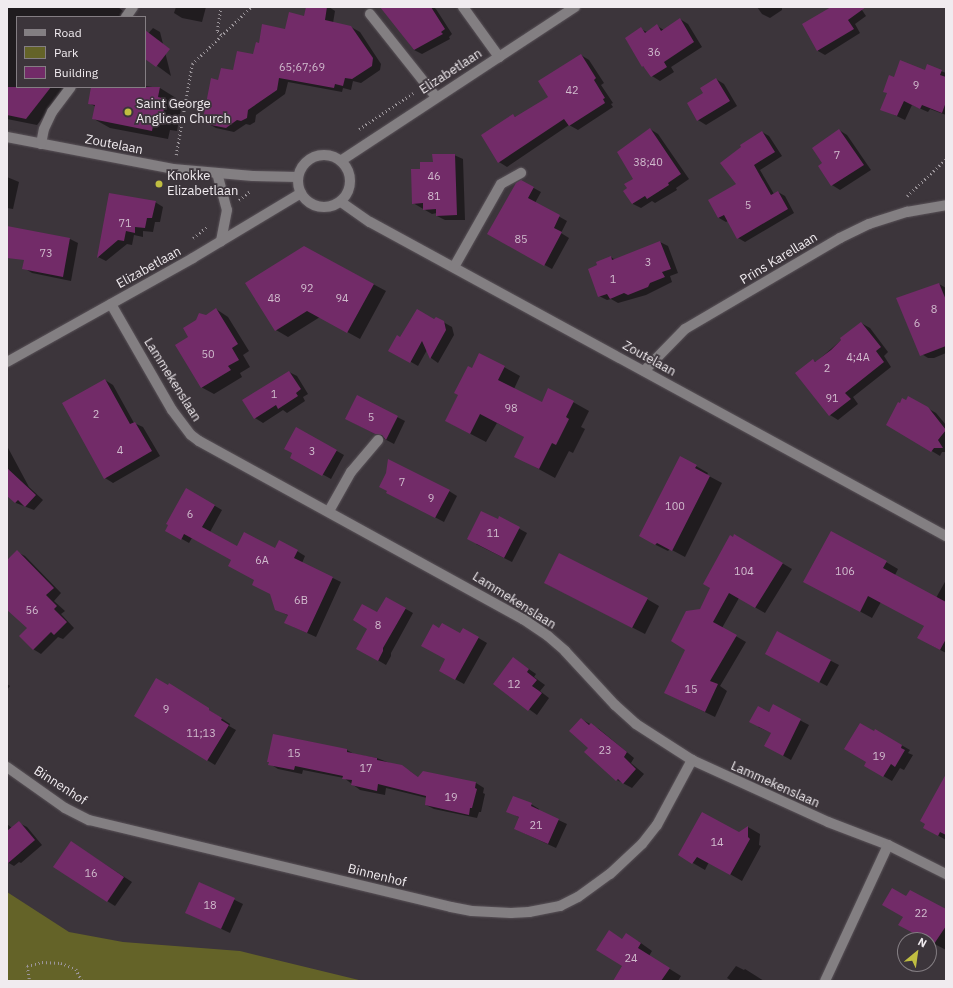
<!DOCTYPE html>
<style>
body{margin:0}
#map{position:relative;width:953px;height:988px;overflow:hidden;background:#3c353b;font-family:"IBM Plex Sans",sans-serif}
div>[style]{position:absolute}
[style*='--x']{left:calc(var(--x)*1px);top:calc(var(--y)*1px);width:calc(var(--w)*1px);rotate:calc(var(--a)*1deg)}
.green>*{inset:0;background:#646328}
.shadow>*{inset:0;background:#0007}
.building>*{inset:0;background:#722b68}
.path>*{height:2.5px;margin-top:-1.25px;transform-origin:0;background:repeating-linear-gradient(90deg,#9c969b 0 1px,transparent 0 4px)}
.roads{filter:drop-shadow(0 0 1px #595258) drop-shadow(0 0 1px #595258)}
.minor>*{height:10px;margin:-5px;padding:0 5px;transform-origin:5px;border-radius:5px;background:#837f82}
.minor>.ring{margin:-5px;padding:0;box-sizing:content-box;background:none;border:10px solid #837f82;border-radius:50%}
.dots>*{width:11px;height:11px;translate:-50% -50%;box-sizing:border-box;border:2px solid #3c353b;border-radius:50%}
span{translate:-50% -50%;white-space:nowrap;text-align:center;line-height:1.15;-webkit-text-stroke:3.5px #3c353b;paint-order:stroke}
.number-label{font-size:11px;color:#d0bbcd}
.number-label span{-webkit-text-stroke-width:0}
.street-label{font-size:13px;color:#f0ebef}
.poi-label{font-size:13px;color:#f0ebef}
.left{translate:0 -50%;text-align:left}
.frame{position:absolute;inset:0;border:8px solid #f0ebef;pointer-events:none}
.legend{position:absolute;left:16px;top:16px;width:130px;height:72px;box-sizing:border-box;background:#3c353b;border:1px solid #847e83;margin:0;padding:5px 7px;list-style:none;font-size:12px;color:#f0ebef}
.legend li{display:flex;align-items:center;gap:8px;height:20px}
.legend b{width:20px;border:1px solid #847e83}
.north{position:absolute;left:897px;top:932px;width:40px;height:40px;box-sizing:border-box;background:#3c353b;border:1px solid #847e83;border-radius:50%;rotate:29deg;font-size:11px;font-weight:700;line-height:16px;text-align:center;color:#f0ebef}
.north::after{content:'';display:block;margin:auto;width:14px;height:18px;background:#c0be41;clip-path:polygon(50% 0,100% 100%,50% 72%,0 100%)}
</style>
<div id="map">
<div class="green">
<i style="clip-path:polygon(7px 892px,69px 932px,123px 942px,240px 951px,363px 981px,7px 981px)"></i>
</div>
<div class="shadow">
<i style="clip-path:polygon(7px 7px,118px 7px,124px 12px,120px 17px,17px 17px,17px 87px,66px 87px,37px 125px,7px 119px)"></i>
<i style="clip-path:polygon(176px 7px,206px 7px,202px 22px,182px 18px,174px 13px)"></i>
<i style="clip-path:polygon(307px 7px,329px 7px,335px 11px,333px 23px,351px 27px,360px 32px,381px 64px,380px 70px,361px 83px,353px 81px,351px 90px,343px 88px,342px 92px,288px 82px,285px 94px,256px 115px,255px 122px,250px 125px,246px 124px,234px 132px,216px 128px,207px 123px,219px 81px,254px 55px,259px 44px,286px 30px,305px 17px)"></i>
<i style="clip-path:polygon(382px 7px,433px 7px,436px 9px,452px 34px,449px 37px,450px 39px,422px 54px,414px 50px)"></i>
<i style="clip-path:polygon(757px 7px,782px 7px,782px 10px,770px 18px,762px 14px)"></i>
<i style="clip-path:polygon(833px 7px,860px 7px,866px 16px,855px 24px,860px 33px,825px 55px,818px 51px,804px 25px)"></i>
<i style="clip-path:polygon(680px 19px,688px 24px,702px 47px,671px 67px,674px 72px,660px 81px,652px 76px,643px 66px,626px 39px,641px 29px,647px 32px,657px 26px,664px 30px)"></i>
<i style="clip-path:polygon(153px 28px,160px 32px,171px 76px,145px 57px,145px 37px)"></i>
<i style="clip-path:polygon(581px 55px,589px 60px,604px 83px,601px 85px,613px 103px,611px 104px,613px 107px,578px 130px,569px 125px,507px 167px,499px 162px,482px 135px,513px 115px,517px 118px,549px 97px)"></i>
<i style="clip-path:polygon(928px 66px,946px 73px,946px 115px,930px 109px,928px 112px,912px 105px,905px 120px,882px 109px,895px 78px,926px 71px)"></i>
<i style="clip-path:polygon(716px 79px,724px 84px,737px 106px,706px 125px,698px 120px)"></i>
<i style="clip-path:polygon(145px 86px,160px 88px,176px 98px,175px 105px,181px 109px,177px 131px,170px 130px,168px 139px,110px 128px,94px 119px,96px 107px,89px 103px,92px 87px)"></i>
<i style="clip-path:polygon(650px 129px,658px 134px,689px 179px,676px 188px,677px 190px,655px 203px,652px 201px,641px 208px,633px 204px,625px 191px,635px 179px)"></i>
<i style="clip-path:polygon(839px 130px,847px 135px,871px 170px,840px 190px,832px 185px,824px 163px)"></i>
<i style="clip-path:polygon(762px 132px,769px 136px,782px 156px,760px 170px,774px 194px,778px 192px,785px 196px,794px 213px,745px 242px,738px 238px,728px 221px,726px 222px,719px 218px,709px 201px,737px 185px)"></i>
<i style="clip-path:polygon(454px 155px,463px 159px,465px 220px,445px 220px,437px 216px,437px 213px,432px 214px,413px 203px,434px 163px)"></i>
<i style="clip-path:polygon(7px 177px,19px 182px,13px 209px,7px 208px)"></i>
<i style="clip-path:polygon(521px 181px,541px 192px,535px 203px,567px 221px,561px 233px,569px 238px,552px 269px,488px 234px)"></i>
<i style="clip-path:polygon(155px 202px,163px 207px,160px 222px,155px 222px,153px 232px,143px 231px,143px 237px,134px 235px,132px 245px,127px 244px,106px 261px,98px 257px)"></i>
<i style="clip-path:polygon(31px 232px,70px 239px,78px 243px,71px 281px,32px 273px,24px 268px)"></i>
<i style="clip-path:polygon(660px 242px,668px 246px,678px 273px,670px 276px,672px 282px,646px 295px,618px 303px,611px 299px,607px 300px,599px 296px,598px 266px,611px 257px,615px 260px)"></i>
<i style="clip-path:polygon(304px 247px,386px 291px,360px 339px,320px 317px,288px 337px,276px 330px)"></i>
<i style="clip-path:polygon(939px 284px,946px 288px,946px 353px,934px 358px,928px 358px,920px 353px)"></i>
<i style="clip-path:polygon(216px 309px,228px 317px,249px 351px,243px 355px,250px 367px,240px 373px,242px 377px,214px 394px,201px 387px,190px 337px,206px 316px)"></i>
<i style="clip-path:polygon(436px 318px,452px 327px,454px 335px,438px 363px,431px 358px,427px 350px,418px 366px,390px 350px,400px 338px)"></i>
<i style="clip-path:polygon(861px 323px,870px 328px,888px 352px,884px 356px,891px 367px,853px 397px,858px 404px,838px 420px,830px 415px,813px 360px,816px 362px)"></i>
<i style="clip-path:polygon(504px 367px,520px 376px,514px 389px,542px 404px,573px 402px,589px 411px,581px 427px,585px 429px,573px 453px,569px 451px,555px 478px,515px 456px,525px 437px,497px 423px,486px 442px,446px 421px,472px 370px)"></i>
<i style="clip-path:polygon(289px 372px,297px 376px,308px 394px,303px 397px,305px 401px,287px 413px,283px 410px,263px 423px,255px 418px)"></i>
<i style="clip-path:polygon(105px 380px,113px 385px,134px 423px,143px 427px,160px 456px,113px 483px,105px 478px)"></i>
<i style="clip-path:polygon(908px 397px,936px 413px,946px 425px,946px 452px,942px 452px,940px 456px,887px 424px,900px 404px,906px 401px)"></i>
<i style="clip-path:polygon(397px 417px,405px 421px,394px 444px,354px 423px)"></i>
<i style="clip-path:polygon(296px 428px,344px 455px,331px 479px,291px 457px,293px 453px)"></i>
<i style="clip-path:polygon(7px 446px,29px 487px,43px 500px,34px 510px,16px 503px,7px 494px)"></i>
<i style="clip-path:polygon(696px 466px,708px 473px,707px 475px,722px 483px,685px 557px,670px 549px,668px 551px,652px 543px)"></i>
<i style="clip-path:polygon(186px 489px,222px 510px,210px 532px,237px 547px,297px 551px,305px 556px,302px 563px,341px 582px,316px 637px,294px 627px,289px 616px,276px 609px,271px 594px,233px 560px,192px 538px,189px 543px,166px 530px)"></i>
<i style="clip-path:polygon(449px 491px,457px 496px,444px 522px,396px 497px)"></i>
<i style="clip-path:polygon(500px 518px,527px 533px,512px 562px,476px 544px)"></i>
<i style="clip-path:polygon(735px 535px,792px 569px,765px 613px,739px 598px,722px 628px,746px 642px,720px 686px,727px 691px,715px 717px,676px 698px,687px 649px,701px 610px)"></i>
<i style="clip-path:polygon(17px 552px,25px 556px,61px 593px,54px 601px,65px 611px,61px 614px,74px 628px,63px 639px,58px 637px,41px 654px,33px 649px,28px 628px,7px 607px,7px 560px)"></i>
<i style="clip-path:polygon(886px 562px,898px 569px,895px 575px,936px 598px,946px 580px,946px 653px,931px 645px,925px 626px,881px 602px,872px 618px,817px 588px)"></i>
<i style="clip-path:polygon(545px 583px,647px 599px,659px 606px,645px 634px)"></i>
<i style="clip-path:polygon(386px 598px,413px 613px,391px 653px,391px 656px,386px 665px,357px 648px)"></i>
<i style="clip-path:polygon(439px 629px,460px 635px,463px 629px,487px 643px,464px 684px,440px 671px,446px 659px)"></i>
<i style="clip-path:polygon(777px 633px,839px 665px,827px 686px,774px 658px)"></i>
<i style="clip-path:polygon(513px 658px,536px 674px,534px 677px,545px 685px,540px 691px,549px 698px,537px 715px,494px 684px)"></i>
<i style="clip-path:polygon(7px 684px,10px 686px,7px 690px)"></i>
<i style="clip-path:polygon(168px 686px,177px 689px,230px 724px,229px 726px,236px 730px,215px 765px,207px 760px)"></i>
<i style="clip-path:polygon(773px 706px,809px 725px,791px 760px,773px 750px,772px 733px,758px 727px)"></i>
<i style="clip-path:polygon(581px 719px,599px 729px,634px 758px,631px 763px,644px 774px,632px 788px,617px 780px,589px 748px)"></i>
<i style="clip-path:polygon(875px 730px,910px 750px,908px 753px,913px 755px,904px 770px,900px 768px,892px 781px,866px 766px)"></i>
<i style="clip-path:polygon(347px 750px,354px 754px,377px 758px,410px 771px,419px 778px,423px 772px,476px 783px,484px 788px,483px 793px,485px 794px,481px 812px,479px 812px,477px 818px,434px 809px,426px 805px,427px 798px,386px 788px,385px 795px,360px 790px,344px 778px,303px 770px,302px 774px,278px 769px,270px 764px)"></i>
<i style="clip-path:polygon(946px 787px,946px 840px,932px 832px)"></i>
<i style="clip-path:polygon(531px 804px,539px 809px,539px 811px,567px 824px,556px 848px,515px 829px,520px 818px,508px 811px)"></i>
<i style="clip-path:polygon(19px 823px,27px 827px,42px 845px,21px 863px,19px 862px,14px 866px,7px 862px,7px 824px,12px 828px)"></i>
<i style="clip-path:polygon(748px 827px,760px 834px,759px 845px,761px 846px,742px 881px,709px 862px,705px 870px,679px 855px,739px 834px)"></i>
<i style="clip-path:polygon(71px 842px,132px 882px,115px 906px,107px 901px)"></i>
<i style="clip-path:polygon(200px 883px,243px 904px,230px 933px,186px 912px)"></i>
<i style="clip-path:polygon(907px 898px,946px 911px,946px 950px,929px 941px,904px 917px)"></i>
<i style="clip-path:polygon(623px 940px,638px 941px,652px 951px,649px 956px,681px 976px,678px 981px,626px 981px)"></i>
<i style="clip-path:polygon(736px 966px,744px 970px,745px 969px,764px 981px,732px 981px,727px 978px)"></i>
</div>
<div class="building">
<i style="clip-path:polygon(306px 7px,327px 7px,325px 20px,351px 26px,373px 58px,372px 66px,352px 79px,345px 78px,343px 86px,335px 84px,334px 88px,279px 78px,277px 90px,248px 110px,247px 118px,241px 121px,237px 120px,226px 128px,206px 124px,203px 119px,211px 78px,218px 80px,221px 68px,233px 70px,237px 51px,253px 54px,256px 42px,259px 43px,262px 24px,285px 29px,289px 12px,304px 16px)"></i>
<i style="clip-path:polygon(380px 7px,431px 7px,445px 29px,441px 32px,443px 34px,414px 50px)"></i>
<i style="clip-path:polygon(831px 7px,866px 7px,848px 20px,854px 29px,817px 51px,802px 24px)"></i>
<i style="clip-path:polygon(680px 18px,694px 42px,664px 62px,667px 67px,651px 77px,643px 66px,642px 67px,625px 38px,641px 27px,645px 33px,657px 24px,661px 31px)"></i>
<i style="clip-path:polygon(145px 30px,170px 49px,156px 67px,145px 59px)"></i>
<i style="clip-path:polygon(581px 54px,596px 78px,594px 80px,605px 98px,603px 99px,605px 103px,569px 126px,564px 119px,498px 163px,481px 135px,513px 114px,515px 117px,548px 97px,538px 81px)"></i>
<i style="clip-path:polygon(900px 60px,925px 70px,927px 64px,942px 70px,940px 75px,946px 77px,946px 102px,942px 113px,922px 105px,920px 109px,904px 101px,897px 116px,880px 110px,887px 93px,883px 92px,889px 75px,894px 77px)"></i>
<i style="clip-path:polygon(716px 78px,730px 101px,697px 121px,687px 103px,703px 93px,700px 88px)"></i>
<i style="clip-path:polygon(7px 87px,51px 87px,26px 119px,7px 115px)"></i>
<i style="clip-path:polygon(91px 87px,160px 87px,158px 97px,166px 99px,161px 123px,154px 121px,152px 131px,92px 119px,95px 105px,88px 104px)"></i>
<i style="clip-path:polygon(650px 128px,681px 174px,668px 183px,669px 185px,647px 199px,645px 196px,632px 204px,623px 191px,627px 188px,624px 184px,633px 179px,617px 152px)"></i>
<i style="clip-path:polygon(839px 129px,864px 165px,831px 186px,818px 166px,822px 163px,812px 148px)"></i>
<i style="clip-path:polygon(762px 131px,775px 152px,754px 165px,771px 195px,778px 191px,788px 209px,737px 239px,724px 215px,718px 218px,708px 200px,736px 184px,720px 163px,741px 147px,740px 145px)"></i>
<i style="clip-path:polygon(432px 154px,455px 154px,457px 215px,436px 216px,436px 209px,423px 210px,423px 203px,412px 204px,411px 169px,420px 169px,420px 162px,433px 162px)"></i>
<i style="clip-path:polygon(521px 180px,534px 187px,528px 198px,560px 215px,554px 228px,562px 232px,544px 266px,487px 234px,516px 183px)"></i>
<i style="clip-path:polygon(109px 193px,156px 201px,152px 218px,147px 218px,145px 228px,135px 227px,135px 233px,126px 231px,124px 241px,118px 240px,97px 258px)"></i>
<i style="clip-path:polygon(7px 226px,70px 238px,63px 277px,22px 269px,24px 260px,7px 258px)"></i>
<i style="clip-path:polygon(660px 241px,671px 269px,662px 272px,665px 277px,650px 283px,648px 287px,628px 295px,624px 293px,610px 299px,607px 294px,598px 297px,588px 269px,597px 265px,596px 262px,611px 256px,612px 260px)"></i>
<i style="clip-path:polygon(304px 246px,374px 284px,347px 333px,307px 311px,275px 331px,245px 283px)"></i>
<i style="clip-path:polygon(939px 283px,946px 300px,946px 346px,920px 356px,896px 298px)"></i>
<i style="clip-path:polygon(216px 308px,238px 344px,232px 348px,239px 360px,228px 366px,231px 370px,201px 388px,175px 345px,188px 337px,183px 328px,196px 320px,199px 313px,206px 315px)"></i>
<i style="clip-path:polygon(417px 309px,434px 319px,436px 317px,444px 321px,446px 330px,430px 359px,422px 341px,410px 363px,388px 351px,397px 335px,400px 337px)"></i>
<i style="clip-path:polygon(861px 322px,881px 347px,876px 351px,884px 362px,845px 393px,851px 399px,829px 416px,795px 373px,813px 359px,815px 362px,831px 350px,841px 340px,840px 338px)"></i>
<i style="clip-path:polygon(479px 353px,505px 366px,498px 380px,542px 402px,548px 388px,574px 401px,566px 417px,569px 419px,556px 445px,552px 443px,539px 469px,514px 457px,524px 437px,480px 414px,470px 434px,445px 421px,458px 395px,454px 393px,468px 366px,472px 368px)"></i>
<i style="clip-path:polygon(289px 371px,301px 389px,296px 393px,298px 396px,278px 409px,276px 405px,254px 419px,242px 400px)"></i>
<i style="clip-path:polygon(105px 379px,130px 424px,135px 422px,152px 451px,104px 479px,62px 403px)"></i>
<i style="clip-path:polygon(357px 395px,398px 416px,386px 440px,382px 435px,375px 434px,345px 419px)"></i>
<i style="clip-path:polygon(908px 396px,928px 407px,946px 430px,938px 440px,943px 448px,934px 448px,931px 452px,886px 425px,898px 402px,900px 403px,902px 398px,906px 400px)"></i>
<i style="clip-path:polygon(296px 427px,337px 450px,322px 476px,290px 458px,292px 453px,284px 449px)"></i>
<i style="clip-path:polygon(680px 456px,697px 465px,695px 468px,710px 476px,672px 551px,657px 543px,655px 545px,639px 536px)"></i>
<i style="clip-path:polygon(388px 459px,450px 490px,435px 518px,386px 493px,387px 491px,379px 487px,386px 473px)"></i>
<i style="clip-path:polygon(7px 468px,36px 495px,25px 507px,18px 500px,15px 503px,7px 496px)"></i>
<i style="clip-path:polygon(186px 488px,215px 505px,202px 527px,237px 546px,244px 532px,275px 548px,279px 540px,298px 550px,294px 558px,333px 577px,307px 633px,284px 623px,288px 615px,275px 610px,270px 594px,252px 585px,254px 580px,228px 566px,231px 560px,184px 534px,181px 540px,165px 531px,168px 525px,166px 524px)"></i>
<i style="clip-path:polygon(481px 511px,498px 519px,499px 516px,520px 527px,504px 558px,467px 539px)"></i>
<i style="clip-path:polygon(831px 531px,887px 561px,883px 568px,946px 602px,946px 639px,940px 650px,917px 638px,924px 626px,868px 596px,860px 612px,803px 582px)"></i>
<i style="clip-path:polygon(734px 534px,783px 563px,755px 608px,729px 593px,713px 622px,737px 635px,710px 681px,718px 684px,705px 712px,664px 693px,685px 650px,671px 641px,686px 611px,700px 609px,710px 588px,703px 584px,730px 535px,733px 537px)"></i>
<i style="clip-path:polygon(17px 550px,54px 588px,46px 595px,57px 606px,54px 609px,67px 622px,54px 635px,51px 632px,33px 650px,19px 636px,27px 628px,7px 610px,7px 560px)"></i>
<i style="clip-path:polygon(559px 553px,648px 598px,632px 628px,544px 583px)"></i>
<i style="clip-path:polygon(386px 597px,406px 608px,383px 648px,383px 651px,378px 661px,356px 649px,367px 629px,353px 620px,362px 604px,377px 612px)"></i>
<i style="clip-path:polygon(442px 623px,460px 633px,463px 628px,479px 637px,455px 680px,439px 671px,445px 659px,421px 646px,433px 624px,439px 628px)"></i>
<i style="clip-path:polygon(777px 631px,831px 660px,819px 683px,765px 654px)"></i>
<i style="clip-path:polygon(513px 657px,529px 669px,527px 672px,537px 680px,532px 686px,542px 693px,528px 711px,493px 684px)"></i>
<i style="clip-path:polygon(156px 678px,168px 685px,169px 683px,209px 708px,209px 710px,222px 718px,221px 720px,229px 725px,207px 761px,134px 716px)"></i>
<i style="clip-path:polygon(773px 704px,801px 719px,783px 756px,764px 746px,771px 733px,749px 722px,758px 706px,769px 712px)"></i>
<i style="clip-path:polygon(581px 718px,589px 725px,591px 723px,627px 752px,624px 757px,636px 769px,623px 784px,618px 779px,616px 781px,584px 752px,588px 748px,569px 731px)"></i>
<i style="clip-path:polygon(860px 723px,874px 731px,875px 729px,902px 745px,901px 748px,905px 750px,895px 767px,891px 764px,883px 777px,864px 766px,866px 762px,844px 749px)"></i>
<i style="clip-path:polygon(273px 734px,347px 749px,347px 752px,377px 758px,377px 760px,402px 765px,418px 777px,423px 771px,476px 782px,475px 788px,477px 789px,472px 808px,470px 808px,469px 815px,425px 805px,426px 796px,378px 784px,377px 791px,351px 785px,352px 780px,342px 779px,343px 776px,295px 766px,294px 770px,268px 765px,269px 762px,267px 762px)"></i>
<i style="clip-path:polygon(946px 774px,946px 835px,940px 832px,938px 836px,923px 828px,925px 824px,920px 821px)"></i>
<i style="clip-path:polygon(513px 796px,532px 803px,531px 806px,559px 819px,548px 844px,514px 829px,519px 817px,506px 812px)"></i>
<i style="clip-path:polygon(702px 812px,739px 832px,748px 826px,748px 837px,750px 839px,730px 875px,697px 857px,692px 864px,678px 855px)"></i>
<i style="clip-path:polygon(19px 821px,35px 840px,7px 864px,7px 831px)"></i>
<i style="clip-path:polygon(71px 841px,124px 877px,107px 902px,53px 867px)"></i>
<i style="clip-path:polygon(199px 882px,235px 898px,221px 929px,185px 913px)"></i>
<i style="clip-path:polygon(892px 888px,906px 896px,910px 890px,946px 909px,946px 926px,934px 944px,898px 925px,903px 917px,882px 905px)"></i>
<i style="clip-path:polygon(609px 930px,622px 939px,626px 933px,641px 943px,638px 948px,670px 968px,661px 981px,613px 981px,622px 966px,596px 950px)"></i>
</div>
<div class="path">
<i style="--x:221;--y:35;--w:6;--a:-135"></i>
<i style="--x:217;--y:31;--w:24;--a:-81"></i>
<i style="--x:359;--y:129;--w:65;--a:-33.7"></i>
<i style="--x:176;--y:155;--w:92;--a:-80"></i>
<i style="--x:192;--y:64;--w:82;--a:-44"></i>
<i style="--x:907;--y:196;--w:54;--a:-43.5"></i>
<i style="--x:239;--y:200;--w:13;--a:-39"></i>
<i style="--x:193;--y:238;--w:19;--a:-39"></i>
<i style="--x:29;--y:979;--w:13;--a:-99"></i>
<i style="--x:27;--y:966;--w:16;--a:-15"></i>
<i style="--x:42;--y:962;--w:19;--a:3"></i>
<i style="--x:61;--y:963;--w:16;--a:22"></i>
<i style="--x:76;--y:969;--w:13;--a:63"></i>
</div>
<div class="roads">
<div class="minor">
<i style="--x:463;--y:7;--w:62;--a:54.2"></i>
<i style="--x:370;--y:14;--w:106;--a:51.5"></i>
<i style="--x:126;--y:17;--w:12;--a:-55"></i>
<i style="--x:7;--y:137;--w:169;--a:10.9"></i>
<i style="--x:173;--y:169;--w:80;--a:5"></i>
<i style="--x:253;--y:176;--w:45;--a:1.3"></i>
<i style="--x:41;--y:144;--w:15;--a:-79"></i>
<i style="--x:44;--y:129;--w:19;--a:-65"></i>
<i style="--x:52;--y:112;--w:31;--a:-53"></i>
<i class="ring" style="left:298px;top:155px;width:42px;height:42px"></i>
<i style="--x:342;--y:160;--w:279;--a:-33.3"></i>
<i style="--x:217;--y:173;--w:38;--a:75"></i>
<i style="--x:227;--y:210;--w:32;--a:101"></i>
<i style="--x:341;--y:202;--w:35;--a:35"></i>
<i style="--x:370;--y:222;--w:656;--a:28.6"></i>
<i style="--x:454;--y:267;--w:95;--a:-60.5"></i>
<i style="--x:501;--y:184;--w:23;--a:-29"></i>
<i style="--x:111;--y:304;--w:122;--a:60.1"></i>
<i style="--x:172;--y:410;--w:31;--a:53"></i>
<i style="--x:191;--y:435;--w:10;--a:37"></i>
<i style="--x:199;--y:441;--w:370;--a:28.8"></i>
<i style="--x:523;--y:619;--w:30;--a:34"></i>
<i style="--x:548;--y:636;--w:23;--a:41"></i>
<i style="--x:565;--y:651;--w:74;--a:47.2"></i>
<i style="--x:615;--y:705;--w:28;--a:42"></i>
<i style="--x:636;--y:724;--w:67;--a:32.7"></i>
<i style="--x:692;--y:760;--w:149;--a:24.5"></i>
<i style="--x:828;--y:822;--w:64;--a:21"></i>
<i style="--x:888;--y:845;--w:65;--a:26.6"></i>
<i style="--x:7;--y:362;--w:213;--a:-29.2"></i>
<i style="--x:193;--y:258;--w:126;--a:-31"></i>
<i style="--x:644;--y:371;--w:59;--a:-45.7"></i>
<i style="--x:685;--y:329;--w:180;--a:-30.4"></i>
<i style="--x:840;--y:238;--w:32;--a:-26"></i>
<i style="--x:869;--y:224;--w:40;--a:-18"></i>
<i style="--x:907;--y:212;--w:40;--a:-10"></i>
<i style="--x:329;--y:511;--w:45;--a:-60.6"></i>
<i style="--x:351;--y:472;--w:42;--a:-49.8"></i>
<i style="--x:7;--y:767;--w:71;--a:35.3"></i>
<i style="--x:65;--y:808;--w:27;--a:27"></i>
<i style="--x:89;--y:820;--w:372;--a:13.5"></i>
<i style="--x:451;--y:907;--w:21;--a:11"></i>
<i style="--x:472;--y:911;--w:39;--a:3"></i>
<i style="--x:511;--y:913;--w:18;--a:-3"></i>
<i style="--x:529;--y:912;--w:32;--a:-11"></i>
<i style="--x:560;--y:906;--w:20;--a:-27"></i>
<i style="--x:578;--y:897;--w:39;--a:-36"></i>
<i style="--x:610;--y:874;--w:44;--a:-43.2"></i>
<i style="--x:642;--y:844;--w:24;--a:-52"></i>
<i style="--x:657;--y:825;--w:74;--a:-61.7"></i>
<i style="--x:825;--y:981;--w:150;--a:-65.1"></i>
</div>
</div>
<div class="dots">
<i style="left:128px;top:112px;background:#c0be41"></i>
<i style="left:159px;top:184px;background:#c0be41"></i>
</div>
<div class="number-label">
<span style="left:654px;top:52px">36</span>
<span style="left:302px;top:67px">65;67;69</span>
<span style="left:916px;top:85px">9</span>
<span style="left:572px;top:90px">42</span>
<span style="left:837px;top:155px">7</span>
<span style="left:648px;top:162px">38;40</span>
<span style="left:434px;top:176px">46</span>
<span style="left:434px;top:196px">81</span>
<span style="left:748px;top:205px">5</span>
<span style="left:125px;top:223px">71</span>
<span style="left:521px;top:239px">85</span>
<span style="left:46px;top:253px">73</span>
<span style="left:648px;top:262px">3</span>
<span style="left:613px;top:279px">1</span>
<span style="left:307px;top:288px">92</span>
<span style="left:274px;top:298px">48</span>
<span style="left:342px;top:298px">94</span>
<span style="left:934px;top:309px">8</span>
<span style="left:917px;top:323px">6</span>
<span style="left:208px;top:354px">50</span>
<span style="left:858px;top:357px">4;4A</span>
<span style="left:827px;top:368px">2</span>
<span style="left:274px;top:394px">1</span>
<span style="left:832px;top:398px">91</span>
<span style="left:511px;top:408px">98</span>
<span style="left:96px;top:414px">2</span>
<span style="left:371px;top:417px">5</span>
<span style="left:120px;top:450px">4</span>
<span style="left:312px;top:451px">3</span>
<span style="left:402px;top:482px">7</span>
<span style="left:431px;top:498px">9</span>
<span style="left:675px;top:506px">100</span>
<span style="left:190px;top:514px">6</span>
<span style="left:493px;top:533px">11</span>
<span style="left:262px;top:560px">6A</span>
<span style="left:744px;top:571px">104</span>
<span style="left:845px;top:571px">106</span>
<span style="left:301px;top:600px">6B</span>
<span style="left:32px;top:610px">56</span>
<span style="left:378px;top:625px">8</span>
<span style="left:514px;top:684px">12</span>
<span style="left:691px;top:689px">15</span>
<span style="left:166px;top:709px">9</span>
<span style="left:201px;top:733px">11;13</span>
<span style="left:605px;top:750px">23</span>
<span style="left:294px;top:753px">15</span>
<span style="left:879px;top:756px">19</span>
<span style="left:366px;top:768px">17</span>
<span style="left:451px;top:797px">19</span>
<span style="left:536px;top:825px">21</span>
<span style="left:717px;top:842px">14</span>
<span style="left:91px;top:873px">16</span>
<span style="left:210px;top:905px">18</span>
<span style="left:921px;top:913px">22</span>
<span style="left:631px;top:958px">24</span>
</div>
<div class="street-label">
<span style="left:451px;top:72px;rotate:-33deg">Elizabetlaan</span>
<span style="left:114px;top:145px;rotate:11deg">Zoutelaan</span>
<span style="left:779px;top:259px;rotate:-31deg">Prins Karellaan</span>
<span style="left:149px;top:268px;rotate:-29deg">Elizabetlaan</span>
<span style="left:649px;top:359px;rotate:29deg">Zoutelaan</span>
<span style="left:172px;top:380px;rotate:58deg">Lammekenslaan</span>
<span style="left:514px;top:601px;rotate:32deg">Lammekenslaan</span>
<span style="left:775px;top:785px;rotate:24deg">Lammekenslaan</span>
<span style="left:60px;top:786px;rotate:33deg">Binnenhof</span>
<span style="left:377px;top:876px;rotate:14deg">Binnenhof</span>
</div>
<div class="poi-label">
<span class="left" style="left:136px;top:112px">Saint George<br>Anglican Church</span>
<span class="left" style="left:167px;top:184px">Knokke<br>Elizabetlaan</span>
</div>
<div class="frame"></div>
<ul class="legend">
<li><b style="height:5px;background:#837f82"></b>Road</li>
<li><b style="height:11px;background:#646328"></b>Park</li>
<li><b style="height:11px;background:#722b68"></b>Building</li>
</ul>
<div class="north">N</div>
</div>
